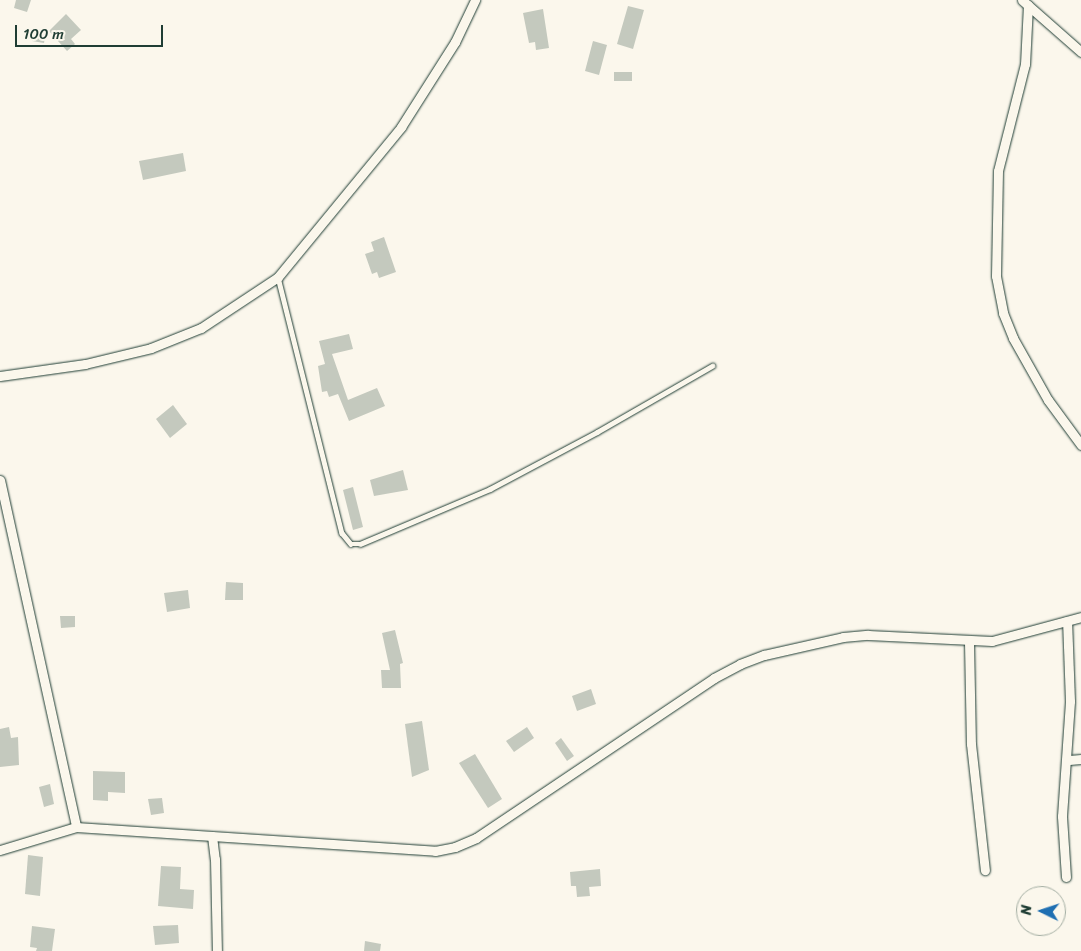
<!DOCTYPE html>
<style>
body{margin:0}
#map{position:relative;width:1081px;height:951px;overflow:hidden;background:#fbf7ec;font-family:Sriracha,sans-serif}
div>[style]{position:absolute}
[style*='--x']{left:calc(var(--x)*1px);top:calc(var(--y)*1px);width:calc(var(--w)*1px);rotate:calc(var(--a)*1deg)}
.building>*{inset:0;background:#c4c9be}
.roads{filter:drop-shadow(0 0 1px #1f3d34) drop-shadow(0 0 1px #1f3d34)}
.service>*{height:4.5px;margin:-2.25px;padding:0 2.25px;transform-origin:2.25px;border-radius:2.25px;background:#fbf7ec}
.minor>*{height:9px;margin:-4.5px;padding:0 4.5px;transform-origin:4.5px;border-radius:4.5px;background:#fbf7ec}
span{translate:-50% -50%;white-space:nowrap;text-align:center;line-height:1.15;-webkit-text-stroke:4px #fbf7ec;paint-order:stroke}
.north{position:absolute;left:1016px;top:886px;width:50px;height:50px;box-sizing:border-box;background:#fbf7ec;border:1px solid #a3ada2;border-radius:50%;rotate:274deg;font-size:14px;font-weight:700;line-height:20px;text-align:center;color:#1f3d34}
.north::after{content:'';display:block;margin:auto;width:18px;height:22px;background:#1f6fb2;clip-path:polygon(50% 0,100% 100%,50% 72%,0 100%)}
.scale{position:absolute;left:15px;top:25px;width:148px;height:22px;box-sizing:border-box;border:2px solid #1f3d34;border-top:0;padding-left:6px;font-size:15px;line-height:18px;white-space:nowrap;color:#1f3d34;-webkit-text-stroke:4px #fbf7ec;paint-order:stroke}
</style>
<div id="map">
<div class="building">
<i style="clip-path:polygon(16px 0,31px 0,27px 12px,14px 8px)"></i>
<i style="clip-path:polygon(628px 6px,644px 10px,633px 49px,617px 44px)"></i>
<i style="clip-path:polygon(543px 9px,549px 48px,536px 50px,535px 42px,529px 43px,523px 13px)"></i>
<i style="clip-path:polygon(66px 14px,81px 30px,71px 39px,75px 44px,67px 51px,49px 31px)"></i>
<i style="clip-path:polygon(34px 28px,46px 31px,44px 43px,32px 41px)"></i>
<i style="clip-path:polygon(593px 41px,607px 45px,599px 75px,585px 71px)"></i>
<i style="clip-path:polygon(614px 72px,632px 72px,632px 81px,614px 81px)"></i>
<i style="clip-path:polygon(183px 153px,186px 171px,143px 180px,139px 161px)"></i>
<i style="clip-path:polygon(384px 237px,396px 272px,379px 278px,377px 272px,372px 274px,365px 254px,374px 251px,371px 242px)"></i>
<i style="clip-path:polygon(349px 334px,353px 349px,332px 354px,348px 400px,377px 388px,385px 406px,349px 421px,338px 394px,329px 397px,327px 391px,322px 392px,318px 366px,325px 364px,319px 341px)"></i>
<i style="clip-path:polygon(173px 405px,187px 424px,170px 438px,156px 419px)"></i>
<i style="clip-path:polygon(403px 470px,408px 490px,374px 496px,370px 480px)"></i>
<i style="clip-path:polygon(353px 487px,363px 527px,353px 530px,343px 490px)"></i>
<i style="clip-path:polygon(226px 582px,243px 583px,243px 600px,225px 600px)"></i>
<i style="clip-path:polygon(188px 590px,190px 608px,167px 612px,164px 593px)"></i>
<i style="clip-path:polygon(60px 616px,75px 616px,75px 627px,61px 628px)"></i>
<i style="clip-path:polygon(395px 630px,403px 663px,400px 664px,401px 688px,382px 688px,381px 670px,390px 670px,382px 633px)"></i>
<i style="clip-path:polygon(591px 689px,596px 704px,577px 711px,572px 696px)"></i>
<i style="clip-path:polygon(422px 721px,429px 770px,412px 777px,405px 724px)"></i>
<i style="clip-path:polygon(9px 727px,11px 738px,18px 737px,19px 765px,0 767px,0 729px)"></i>
<i style="clip-path:polygon(527px 727px,534px 738px,514px 752px,506px 741px)"></i>
<i style="clip-path:polygon(561px 738px,574px 756px,567px 761px,555px 743px)"></i>
<i style="clip-path:polygon(475px 754px,502px 799px,488px 808px,459px 763px)"></i>
<i style="clip-path:polygon(93px 771px,125px 772px,125px 793px,108px 792px,108px 801px,93px 800px)"></i>
<i style="clip-path:polygon(50px 784px,54px 804px,44px 807px,39px 787px)"></i>
<i style="clip-path:polygon(162px 798px,164px 813px,151px 815px,148px 799px)"></i>
<i style="clip-path:polygon(28px 855px,43px 857px,40px 896px,25px 894px)"></i>
<i style="clip-path:polygon(161px 866px,181px 867px,180px 889px,194px 890px,193px 909px,158px 906px)"></i>
<i style="clip-path:polygon(600px 869px,601px 886px,589px 887px,590px 896px,577px 897px,576px 886px,571px 886px,570px 872px)"></i>
<i style="clip-path:polygon(178px 925px,179px 943px,155px 945px,153px 926px)"></i>
<i style="clip-path:polygon(32px 926px,55px 929px,52px 951px,36px 951px,37px 948px,30px 947px)"></i>
<i style="clip-path:polygon(365px 941px,381px 944px,380px 951px,364px 951px)"></i>
</div>
<div class="roads">
<div class="service">
<i style="--x:278;--y:277;--w:264;--a:76"></i>
<i style="--x:342;--y:533;--w:14;--a:51"></i>
<i style="--x:351;--y:544;--w:9;--a:0"></i>
<i style="--x:360;--y:544;--w:141;--a:-22.9"></i>
<i style="--x:490;--y:489;--w:121;--a:-28"></i>
<i style="--x:597;--y:432;--w:133;--a:-29.9"></i>
</div>
<div class="minor">
<i style="--x:1022;--y:0;--w:79;--a:41.4"></i>
<i style="--x:1028;--y:5;--w:59;--a:92.9"></i>
<i style="--x:1025;--y:64;--w:110;--a:104.2"></i>
<i style="--x:998;--y:171;--w:105;--a:91.1"></i>
<i style="--x:996;--y:276;--w:38;--a:79"></i>
<i style="--x:1003;--y:313;--w:27;--a:68"></i>
<i style="--x:1013;--y:338;--w:71;--a:60.6"></i>
<i style="--x:1048;--y:400;--w:56;--a:53.7"></i>
<i style="--x:0;--y:376;--w:86;--a:-8"></i>
<i style="--x:85;--y:364;--w:68;--a:-13.6"></i>
<i style="--x:151;--y:348;--w:54;--a:-21.8"></i>
<i style="--x:201;--y:328;--w:92;--a:-33.5"></i>
<i style="--x:278;--y:277;--w:194;--a:-50.6"></i>
<i style="--x:401;--y:127;--w:101;--a:-57.6"></i>
<i style="--x:455;--y:42;--w:47;--a:-64.5"></i>
<i style="--x:0;--y:480;--w:355;--a:77.6"></i>
<i style="--x:969;--y:642;--w:102;--a:88.9"></i>
<i style="--x:971;--y:744;--w:127;--a:83.7"></i>
<i style="--x:1069;--y:760;--w:12;--a:-5"></i>
<i style="--x:212;--y:836;--w:23;--a:83"></i>
<i style="--x:215;--y:859;--w:92;--a:88.8"></i>
<i style="--x:0;--y:850;--w:79;--a:-16.8"></i>
<i style="--x:76;--y:827;--w:360;--a:3.8"></i>
<i style="--x:435;--y:851;--w:20;--a:-11"></i>
<i style="--x:455;--y:847;--w:23;--a:-23"></i>
<i style="--x:476;--y:838;--w:287;--a:-33.9"></i>
<i style="--x:714;--y:678;--w:30;--a:-28"></i>
<i style="--x:740;--y:664;--w:26;--a:-21"></i>
<i style="--x:764;--y:655;--w:81;--a:-12.8"></i>
<i style="--x:843;--y:637;--w:25;--a:-5"></i>
<i style="--x:868;--y:635;--w:124;--a:2.8"></i>
<i style="--x:992;--y:641;--w:92;--a:-15.1"></i>
<i style="--x:1066;--y:877;--w:61;--a:-93.8"></i>
<i style="--x:1062;--y:816;--w:115;--a:-86"></i>
<i style="--x:1070;--y:701;--w:80;--a:-92.1"></i>
</div>
</div>
<div class="north">N</div>
<div class="scale">100 m</div>
</div>
